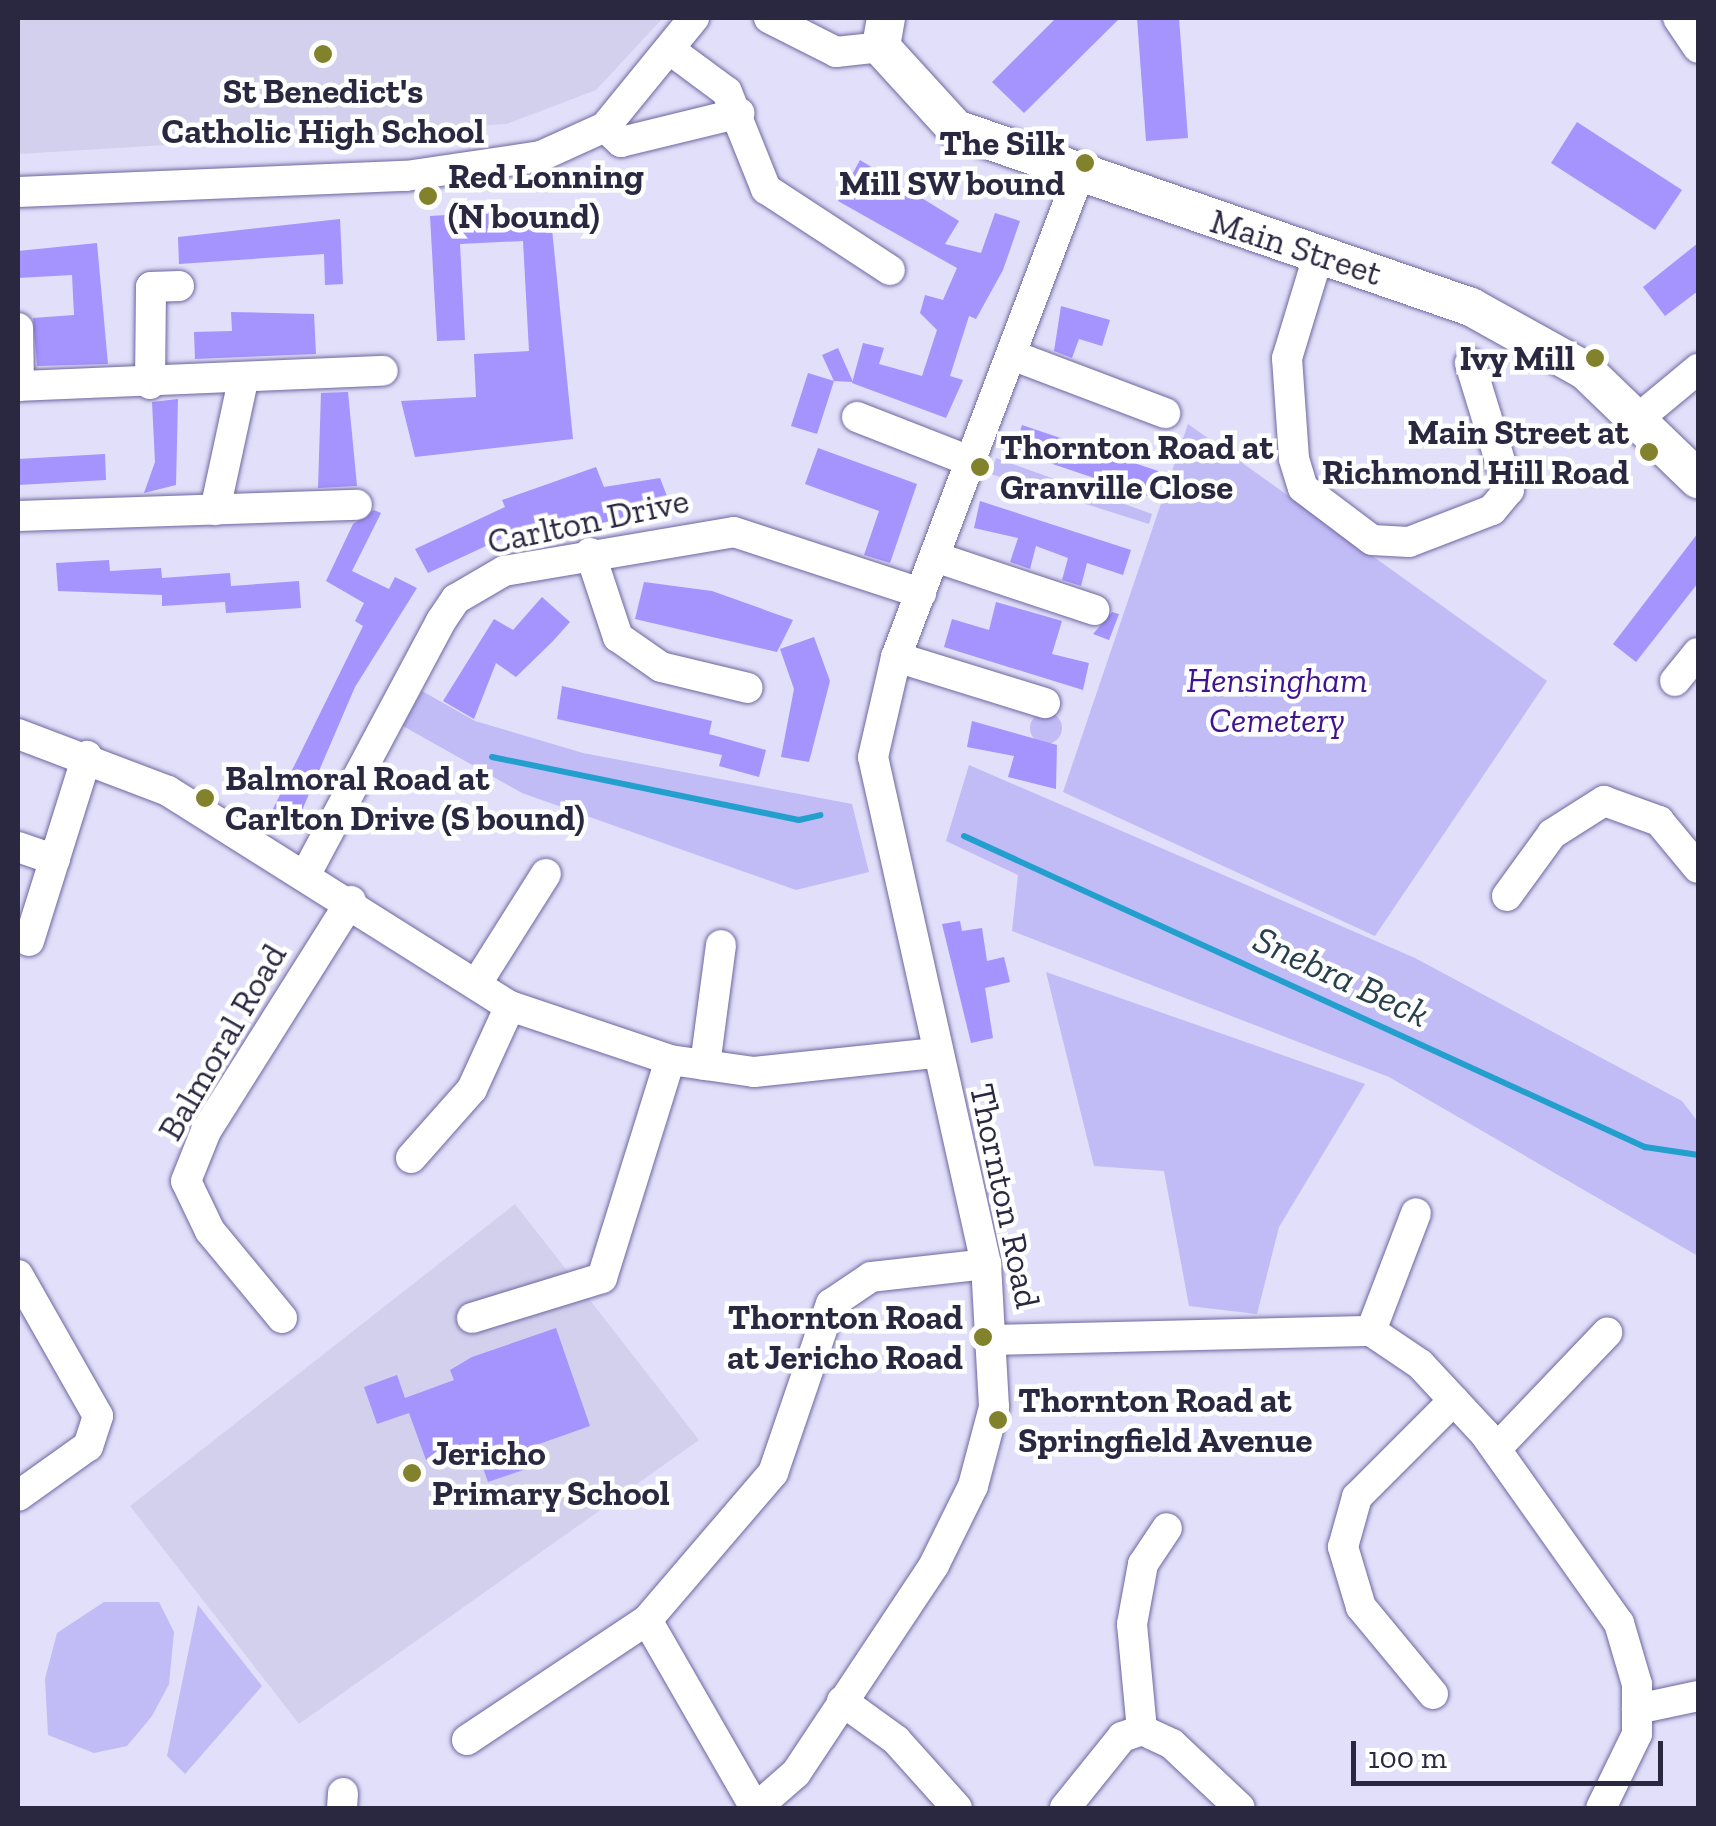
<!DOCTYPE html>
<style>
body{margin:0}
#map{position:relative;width:1716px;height:1826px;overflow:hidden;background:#e1dff9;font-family:"Zilla Slab",serif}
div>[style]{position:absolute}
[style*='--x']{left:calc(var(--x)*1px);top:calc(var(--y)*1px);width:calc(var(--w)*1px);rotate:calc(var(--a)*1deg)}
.built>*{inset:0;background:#d3d0ee}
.green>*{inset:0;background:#c1bbf6}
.round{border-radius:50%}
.stream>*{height:6px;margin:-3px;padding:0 3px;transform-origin:3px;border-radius:3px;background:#239fce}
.building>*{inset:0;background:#a593fe}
.roads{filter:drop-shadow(0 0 2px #6e66a0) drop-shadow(0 0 2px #6e66a0)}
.minor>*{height:30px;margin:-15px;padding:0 15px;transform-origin:15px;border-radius:15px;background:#fff}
.major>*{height:38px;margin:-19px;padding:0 19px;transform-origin:19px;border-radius:19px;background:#fff}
.dots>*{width:28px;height:28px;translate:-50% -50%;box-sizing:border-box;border:5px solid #fff;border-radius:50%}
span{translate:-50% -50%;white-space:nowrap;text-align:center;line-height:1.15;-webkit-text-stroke:9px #fff;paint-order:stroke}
.poi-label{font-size:35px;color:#2a2740;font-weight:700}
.right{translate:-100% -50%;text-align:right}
.left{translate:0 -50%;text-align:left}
.street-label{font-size:35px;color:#2a2740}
.park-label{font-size:35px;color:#411392;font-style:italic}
.water-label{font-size:38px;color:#27404c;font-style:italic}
.frame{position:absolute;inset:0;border:20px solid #2a2740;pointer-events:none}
.scale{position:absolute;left:1351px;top:1741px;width:312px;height:45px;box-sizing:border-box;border:5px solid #2a2740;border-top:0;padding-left:12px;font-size:30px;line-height:35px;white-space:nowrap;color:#2a2740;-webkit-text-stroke:8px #fff;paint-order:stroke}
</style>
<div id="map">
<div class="built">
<i style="clip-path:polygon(18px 18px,663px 18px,596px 90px,507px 124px,18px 154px)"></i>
<i style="clip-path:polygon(515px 1204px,699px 1440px,299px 1724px,130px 1506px)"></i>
</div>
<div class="green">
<i style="clip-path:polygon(1188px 424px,1547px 681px,1375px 936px,1063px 792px)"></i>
<i style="clip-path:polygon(996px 458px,1152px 514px,1149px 524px,991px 474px)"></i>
<i style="clip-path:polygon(422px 691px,475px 721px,583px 753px,852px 804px,869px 872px,796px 890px,522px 793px,403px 726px)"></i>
<i class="round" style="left:1030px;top:712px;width:32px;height:32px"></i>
<i style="clip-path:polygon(969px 765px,1415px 958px,1682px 1101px,1698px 1122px,1698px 1256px,1389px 1077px,1012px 931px,1018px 875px,946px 841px)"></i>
<i style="clip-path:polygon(1046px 972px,1365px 1084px,1279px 1227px,1257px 1314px,1189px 1306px,1164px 1171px,1094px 1166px)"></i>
<i style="clip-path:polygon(104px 1602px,159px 1602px,174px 1632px,169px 1684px,152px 1716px,127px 1746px,94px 1753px,48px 1735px,45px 1679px,57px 1633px)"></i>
<i style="clip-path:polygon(198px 1605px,262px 1686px,185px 1774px,167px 1756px)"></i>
</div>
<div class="stream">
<i style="--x:492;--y:757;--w:313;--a:11.6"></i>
<i style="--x:799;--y:820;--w:22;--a:-13"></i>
<i style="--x:964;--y:836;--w:749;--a:24.55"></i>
<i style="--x:1645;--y:1147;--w:54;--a:8.6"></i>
</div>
<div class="building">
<i style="clip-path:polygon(1056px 18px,1120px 18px,1024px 113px,992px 82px)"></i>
<i style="clip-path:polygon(1137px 18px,1179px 18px,1188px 138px,1146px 141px)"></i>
<i style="clip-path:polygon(1577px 122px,1682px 190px,1655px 230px,1551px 163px)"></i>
<i style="clip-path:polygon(860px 160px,959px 221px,945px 244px,981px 253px,995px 213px,1020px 221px,1003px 270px,976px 319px,969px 316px,950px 376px,963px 380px,946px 418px,852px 383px,863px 343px,884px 348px,879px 364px,922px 376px,937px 330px,920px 313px,925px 295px,943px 300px,957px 268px,838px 201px)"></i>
<i style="clip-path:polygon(550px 209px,573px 439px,415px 457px,401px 401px,476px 397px,474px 354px,529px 351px,523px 241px,460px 244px,465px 340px,437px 341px,430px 216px)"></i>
<i style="clip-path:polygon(340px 219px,343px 284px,325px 285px,324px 254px,179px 264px,178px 237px)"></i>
<i style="clip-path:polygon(97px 243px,108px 364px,37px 366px,33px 318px,74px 315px,72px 275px,18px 278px,18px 251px)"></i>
<i style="clip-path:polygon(1698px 243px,1698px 291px,1665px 316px,1643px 287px)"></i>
<i style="clip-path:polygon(1061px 306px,1110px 320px,1102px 346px,1079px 339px,1072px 358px,1054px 351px)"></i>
<i style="clip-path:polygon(231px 312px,314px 314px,316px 354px,195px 359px,194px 332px,232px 331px)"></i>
<i style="clip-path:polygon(838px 348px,853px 382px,834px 381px,817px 434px,791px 426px,808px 373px,834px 381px,822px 355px)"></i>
<i style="clip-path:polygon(348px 392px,357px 486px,318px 488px,321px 393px)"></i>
<i style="clip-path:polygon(178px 399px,176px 485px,144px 493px,155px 462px,152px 402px)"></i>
<i style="clip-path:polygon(1022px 425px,1158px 471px,1151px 497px,1014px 451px)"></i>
<i style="clip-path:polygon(818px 448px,917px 484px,890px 563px,864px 555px,879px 511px,805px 484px)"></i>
<i style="clip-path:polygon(105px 454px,106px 480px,18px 485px,18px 459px)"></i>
<i style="clip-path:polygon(596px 467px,604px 487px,660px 478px,670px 504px,574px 531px,570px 520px,520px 542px,516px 532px,428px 573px,415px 549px,505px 507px,502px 500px)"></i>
<i style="clip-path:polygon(980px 501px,1131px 550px,1123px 575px,1087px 563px,1081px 586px,1062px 580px,1068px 558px,1036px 546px,1030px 569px,1010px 562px,1018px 538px,974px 528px)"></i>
<i style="clip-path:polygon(374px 510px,381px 513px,352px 571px,389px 589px,395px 577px,417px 588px,355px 687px,294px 829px,269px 817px,363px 626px,355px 621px,364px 603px,326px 581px,353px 524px)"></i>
<i style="clip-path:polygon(1698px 533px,1698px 583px,1636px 662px,1613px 644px)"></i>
<i style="clip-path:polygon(109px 560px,110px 571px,161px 568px,162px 578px,230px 573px,231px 586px,299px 581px,301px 608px,226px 613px,225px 602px,162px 606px,162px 595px,58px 591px,56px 563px)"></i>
<i style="clip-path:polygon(644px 582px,712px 591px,793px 620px,777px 652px,635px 619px)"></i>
<i style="clip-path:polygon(542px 597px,570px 622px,553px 641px,516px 677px,496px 663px,474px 719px,443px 701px,494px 619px,513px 630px)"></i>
<i style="clip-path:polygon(996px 602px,1062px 621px,1052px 654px,1089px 663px,1083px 690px,944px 647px,952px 619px,989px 630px)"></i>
<i style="clip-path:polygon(1112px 612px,1119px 614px,1109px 640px,1093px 634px)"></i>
<i style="clip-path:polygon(814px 637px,830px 681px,809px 762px,781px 757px,794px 689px,780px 649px)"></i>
<i style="clip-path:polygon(562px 686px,712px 721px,709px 734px,766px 750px,759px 777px,719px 766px,722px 755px,557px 719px)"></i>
<i style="clip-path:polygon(972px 721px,1057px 745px,1056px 789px,1008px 777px,1014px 756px,967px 747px)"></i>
<i style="clip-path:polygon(960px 921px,962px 931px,982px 928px,987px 961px,1004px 957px,1010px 982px,985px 988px,993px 1038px,971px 1043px,942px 924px)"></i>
<i style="clip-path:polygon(556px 1328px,590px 1426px,522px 1450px,529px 1468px,488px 1482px,474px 1443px,426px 1460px,409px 1413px,377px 1424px,364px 1387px,397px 1375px,405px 1398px,454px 1380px,450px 1370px,472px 1357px)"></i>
</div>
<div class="roads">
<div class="minor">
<i style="--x:769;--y:18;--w:75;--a:26.9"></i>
<i style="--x:836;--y:52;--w:45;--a:-6.3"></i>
<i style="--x:1678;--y:18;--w:36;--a:56"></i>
<i style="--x:673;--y:52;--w:67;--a:36.5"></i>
<i style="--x:727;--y:92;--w:105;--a:68.1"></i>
<i style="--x:766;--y:189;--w:148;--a:33.2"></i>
<i style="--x:605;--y:127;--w:22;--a:43"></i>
<i style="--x:621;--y:142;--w:122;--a:-13.7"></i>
<i style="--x:18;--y:192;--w:388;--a:-2.4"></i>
<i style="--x:406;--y:176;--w:136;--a:-8.4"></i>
<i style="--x:541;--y:156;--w:70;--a:-24.4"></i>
<i style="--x:605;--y:127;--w:141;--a:-50.8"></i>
<i style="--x:1319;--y:253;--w:110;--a:106.9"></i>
<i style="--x:1287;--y:358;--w:101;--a:86"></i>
<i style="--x:1294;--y:459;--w:30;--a:73"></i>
<i style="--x:1303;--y:488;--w:86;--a:37"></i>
<i style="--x:1372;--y:540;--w:37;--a:3"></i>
<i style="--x:1409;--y:542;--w:89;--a:-21.1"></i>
<i style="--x:1492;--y:510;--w:26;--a:-50"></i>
<i style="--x:1509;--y:490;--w:133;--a:-107.1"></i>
<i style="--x:18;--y:328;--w:58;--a:89"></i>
<i style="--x:19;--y:386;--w:364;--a:-2.4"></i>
<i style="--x:1012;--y:355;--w:164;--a:20.8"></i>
<i style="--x:150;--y:384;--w:97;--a:-89.4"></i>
<i style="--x:151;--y:287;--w:28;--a:-2"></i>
<i style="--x:857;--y:417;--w:121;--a:21.3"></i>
<i style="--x:1639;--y:418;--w:77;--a:-39.7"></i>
<i style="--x:215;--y:510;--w:132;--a:-77.8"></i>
<i style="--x:18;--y:516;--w:339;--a:-1.9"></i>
<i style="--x:590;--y:553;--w:89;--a:71.6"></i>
<i style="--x:618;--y:637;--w:52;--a:34.9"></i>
<i style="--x:661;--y:667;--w:89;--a:13.6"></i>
<i style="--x:935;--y:557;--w:168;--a:18.4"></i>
<i style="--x:896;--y:657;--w:156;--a:17.2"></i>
<i style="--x:1675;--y:681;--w:36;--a:-51"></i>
<i style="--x:18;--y:734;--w:160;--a:20.8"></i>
<i style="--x:168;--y:791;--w:404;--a:32.2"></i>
<i style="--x:510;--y:1006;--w:169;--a:18.6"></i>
<i style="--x:670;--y:1060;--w:85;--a:8.1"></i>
<i style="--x:754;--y:1072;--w:183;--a:-6"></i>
<i style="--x:18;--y:847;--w:39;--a:19"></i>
<i style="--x:307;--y:872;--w:285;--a:-61.9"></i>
<i style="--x:441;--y:621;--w:27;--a:-56"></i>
<i style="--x:456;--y:599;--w:56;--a:-30.3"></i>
<i style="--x:504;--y:571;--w:233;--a:-9.6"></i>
<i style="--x:734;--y:532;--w:197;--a:18.1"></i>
<i style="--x:1507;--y:896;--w:77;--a:-54"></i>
<i style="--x:1552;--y:834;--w:62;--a:-32.4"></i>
<i style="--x:1604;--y:801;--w:59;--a:20"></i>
<i style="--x:1659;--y:821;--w:61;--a:50.3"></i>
<i style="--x:29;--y:941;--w:194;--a:-72.6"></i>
<i style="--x:477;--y:983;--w:129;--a:-57.7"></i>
<i style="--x:705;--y:1065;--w:121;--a:-82.4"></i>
<i style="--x:411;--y:1158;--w:92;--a:-48.5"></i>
<i style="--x:472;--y:1089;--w:91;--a:-65.4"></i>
<i style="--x:18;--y:1275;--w:162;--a:60.4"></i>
<i style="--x:98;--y:1416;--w:32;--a:108"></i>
<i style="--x:88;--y:1446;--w:86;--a:144.5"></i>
<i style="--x:282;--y:1318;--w:113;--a:-129.6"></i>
<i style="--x:210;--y:1231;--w:55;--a:-115.6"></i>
<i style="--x:186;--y:1181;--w:54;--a:-68.2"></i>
<i style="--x:206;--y:1131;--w:272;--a:-57.8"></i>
<i style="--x:472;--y:1318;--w:136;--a:-17.1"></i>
<i style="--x:602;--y:1278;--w:228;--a:-72.7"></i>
<i style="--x:1371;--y:1331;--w:126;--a:-69.1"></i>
<i style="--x:996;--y:1340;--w:375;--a:-1.4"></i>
<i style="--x:1371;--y:1331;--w:59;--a:34"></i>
<i style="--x:1420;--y:1364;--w:96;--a:47.1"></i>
<i style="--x:1485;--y:1434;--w:232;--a:54.7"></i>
<i style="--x:1619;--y:1623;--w:64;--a:73.6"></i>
<i style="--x:1637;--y:1684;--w:50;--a:90"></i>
<i style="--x:1637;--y:1734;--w:82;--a:115.9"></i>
<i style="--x:1496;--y:1449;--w:161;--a:-46.3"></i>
<i style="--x:647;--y:1620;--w:217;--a:60.1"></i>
<i style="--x:1433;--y:1694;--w:113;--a:-129.6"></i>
<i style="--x:1361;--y:1607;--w:63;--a:-106.7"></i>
<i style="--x:1343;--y:1547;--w:52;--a:-74.4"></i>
<i style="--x:1357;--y:1497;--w:137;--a:-45"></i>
<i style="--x:842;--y:1701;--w:67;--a:35.8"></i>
<i style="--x:896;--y:1740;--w:91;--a:48.1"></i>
<i style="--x:1637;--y:1709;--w:62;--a:-12"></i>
<i style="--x:1142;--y:1730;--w:106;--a:-95.4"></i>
<i style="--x:1132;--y:1624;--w:61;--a:-79.6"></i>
<i style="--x:1143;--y:1564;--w:43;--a:-56.3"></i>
<i style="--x:1142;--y:1730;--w:33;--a:25"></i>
<i style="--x:1172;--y:1744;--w:93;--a:43.3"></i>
<i style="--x:467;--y:1740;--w:216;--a:-33.7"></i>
<i style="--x:647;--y:1620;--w:194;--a:-49.4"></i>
<i style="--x:773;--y:1473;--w:179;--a:-71.1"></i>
<i style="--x:831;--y:1304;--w:48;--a:-34"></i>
<i style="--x:871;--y:1277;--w:116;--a:-6.4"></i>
<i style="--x:342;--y:1808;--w:15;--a:-86"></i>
<i style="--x:756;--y:1808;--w:53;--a:-41.2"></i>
<i style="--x:796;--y:1773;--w:250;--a:-56.4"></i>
<i style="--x:934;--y:1565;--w:88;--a:-63.7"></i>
<i style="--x:973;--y:1486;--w:82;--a:-75.1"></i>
<i style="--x:994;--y:1407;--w:143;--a:-93.2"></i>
<i style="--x:986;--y:1264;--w:519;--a:-102.56"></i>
<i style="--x:873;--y:757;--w:103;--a:-77"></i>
<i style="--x:896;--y:657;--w:513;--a:-69.23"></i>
<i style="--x:1065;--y:1808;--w:91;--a:-51.2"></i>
<i style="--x:1122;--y:1737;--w:21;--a:-19"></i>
</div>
<div class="major">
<i style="--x:886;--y:18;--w:29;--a:100"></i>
<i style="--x:881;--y:47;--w:111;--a:47.6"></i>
<i style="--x:956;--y:129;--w:545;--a:19.07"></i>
<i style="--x:1471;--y:307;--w:132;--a:29.1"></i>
<i style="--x:1586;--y:371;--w:156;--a:44"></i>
</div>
</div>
<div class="dots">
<i style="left:323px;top:54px;background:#82822c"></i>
<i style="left:1085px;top:163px;background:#82822c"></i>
<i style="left:428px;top:196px;background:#82822c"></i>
<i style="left:1595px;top:358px;background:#82822c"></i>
<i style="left:1649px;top:452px;background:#82822c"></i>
<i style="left:980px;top:467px;background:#82822c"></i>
<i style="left:205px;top:798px;background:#82822c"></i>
<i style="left:983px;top:1337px;background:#82822c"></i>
<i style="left:998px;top:1420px;background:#82822c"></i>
<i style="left:412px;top:1473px;background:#82822c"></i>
</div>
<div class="poi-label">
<span style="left:323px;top:111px">St Benedict's<br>Catholic High School</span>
<span class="right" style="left:1065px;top:163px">The Silk<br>Mill SW bound</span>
<span class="left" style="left:448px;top:196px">Red Lonning<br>(N bound)</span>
<span class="right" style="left:1575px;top:358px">Ivy Mill</span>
<span class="right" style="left:1629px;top:452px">Main Street at<br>Richmond Hill Road</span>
<span class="left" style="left:1000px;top:467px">Thornton Road at<br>Granville Close</span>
<span class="left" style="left:225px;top:798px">Balmoral Road at<br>Carlton Drive (S bound)</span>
<span class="right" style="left:963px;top:1337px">Thornton Road<br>at Jericho Road</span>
<span class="left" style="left:1018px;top:1420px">Thornton Road at<br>Springfield Avenue</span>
<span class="left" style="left:432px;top:1473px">Jericho<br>Primary School</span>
</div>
<div class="street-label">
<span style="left:1296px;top:247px;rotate:18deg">Main Street</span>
<span style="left:588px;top:521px;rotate:-12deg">Carlton Drive</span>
<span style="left:222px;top:1042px;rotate:-60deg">Balmoral Road</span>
<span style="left:1005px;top:1196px;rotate:78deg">Thornton Road</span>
</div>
<div class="park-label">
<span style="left:1277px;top:700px">Hensingham<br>Cemetery</span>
</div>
<div class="water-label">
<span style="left:1341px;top:977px;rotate:25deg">Snebra Beck</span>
</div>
<div class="frame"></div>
<div class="scale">100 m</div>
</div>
